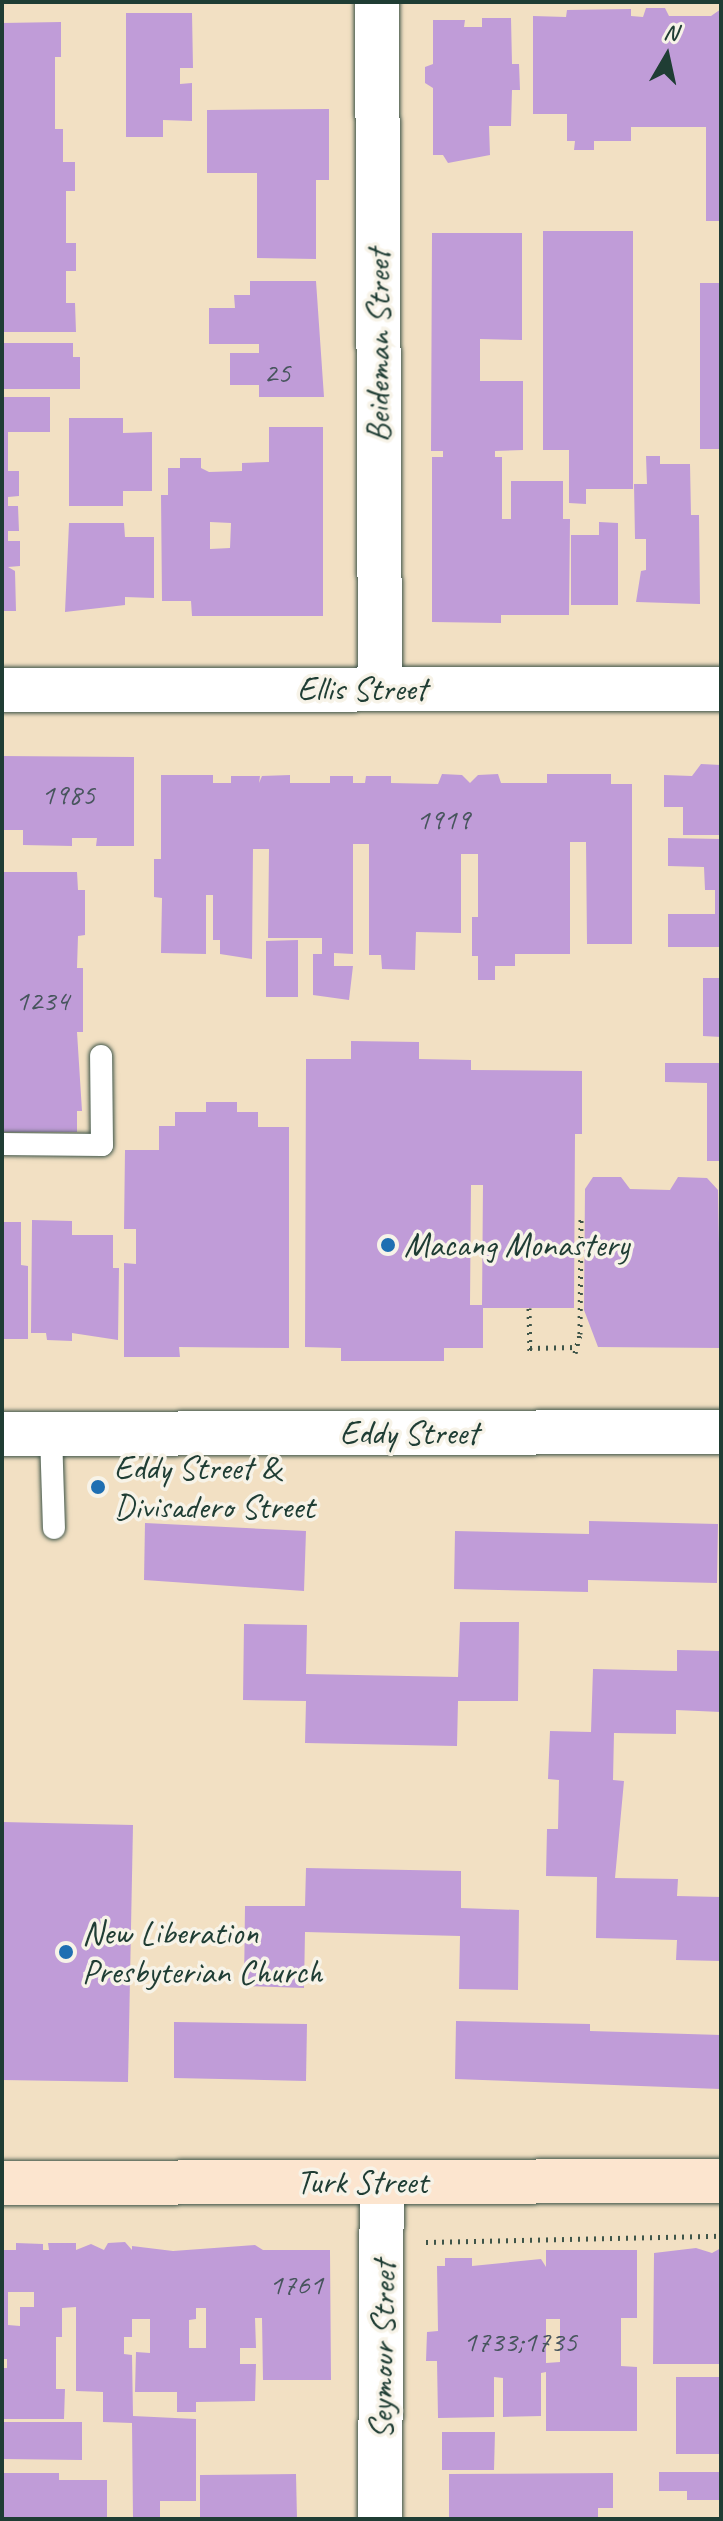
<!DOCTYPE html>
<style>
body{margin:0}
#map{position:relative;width:723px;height:2521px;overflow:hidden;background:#f2e0c3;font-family:Caveat,sans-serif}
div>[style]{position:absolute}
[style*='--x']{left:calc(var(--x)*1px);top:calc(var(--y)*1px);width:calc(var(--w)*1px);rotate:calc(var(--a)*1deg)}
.building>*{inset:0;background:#c09cd8}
.path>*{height:5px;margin-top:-2.5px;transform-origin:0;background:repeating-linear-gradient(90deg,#3f5549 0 2px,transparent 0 8px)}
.roads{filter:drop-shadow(0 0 2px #3f5549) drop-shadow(0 0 2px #3f5549)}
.service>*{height:22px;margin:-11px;padding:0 11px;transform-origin:11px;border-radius:11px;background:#fff}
.minor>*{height:44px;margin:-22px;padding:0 22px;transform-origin:22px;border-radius:22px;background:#fff}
.secondary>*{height:44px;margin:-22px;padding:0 22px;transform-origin:22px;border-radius:22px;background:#fce5cf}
.dots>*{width:22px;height:22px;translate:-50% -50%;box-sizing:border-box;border:4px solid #f7f3e8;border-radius:50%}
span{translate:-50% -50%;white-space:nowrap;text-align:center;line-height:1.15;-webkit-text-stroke:7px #f7f3e8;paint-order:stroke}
.number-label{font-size:30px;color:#47555d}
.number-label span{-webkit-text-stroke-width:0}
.street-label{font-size:34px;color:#1f3d34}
.poi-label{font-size:34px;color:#1f3d34}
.left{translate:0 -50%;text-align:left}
.frame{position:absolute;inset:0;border:4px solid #1f3d34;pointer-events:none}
.north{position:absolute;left:627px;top:16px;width:80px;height:80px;-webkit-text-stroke:6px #f7f3e8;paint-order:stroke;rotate:9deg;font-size:22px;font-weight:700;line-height:32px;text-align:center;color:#1f3d34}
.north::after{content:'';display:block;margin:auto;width:28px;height:36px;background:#1f3d34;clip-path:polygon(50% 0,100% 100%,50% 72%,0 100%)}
</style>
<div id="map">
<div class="building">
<i style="clip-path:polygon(646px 8px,665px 8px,669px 16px,711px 16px,721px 9px,721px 221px,706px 221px,706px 127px,631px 127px,631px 141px,594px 141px,594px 150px,574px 150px,575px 141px,567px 141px,567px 114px,533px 114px,533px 16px,566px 17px,567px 10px,631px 9px,631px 16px,643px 17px)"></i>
<i style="clip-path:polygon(126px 13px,192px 13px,193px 68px,180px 68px,180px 84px,192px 83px,192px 121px,163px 120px,163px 137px,126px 137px)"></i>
<i style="clip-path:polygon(482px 18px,511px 18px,512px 64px,519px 64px,520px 90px,512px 90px,511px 126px,489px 126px,490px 155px,448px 163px,443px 155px,433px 155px,433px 88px,425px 83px,425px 67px,433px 64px,433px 20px,465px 20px,464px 27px,482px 27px)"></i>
<i style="clip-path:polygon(61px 22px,61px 57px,55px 57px,55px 129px,63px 129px,63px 162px,75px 162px,75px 191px,66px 191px,66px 243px,76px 243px,76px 271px,66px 271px,66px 303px,75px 303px,76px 332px,2px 332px,2px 23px)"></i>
<i style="clip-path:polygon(329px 109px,329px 180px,316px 180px,316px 259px,257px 258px,257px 173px,207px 173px,207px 110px)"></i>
<i style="clip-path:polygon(543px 231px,633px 231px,633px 489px,586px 489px,586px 504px,569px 503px,569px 450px,543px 450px)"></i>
<i style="clip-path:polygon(432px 233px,522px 233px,522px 340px,480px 339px,480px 381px,523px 381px,523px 450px,495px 451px,495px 457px,502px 457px,502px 519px,511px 519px,511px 481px,563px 481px,563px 519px,570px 519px,569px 615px,501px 615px,501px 623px,432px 622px,432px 457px,443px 457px,443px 451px,431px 451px)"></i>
<i style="clip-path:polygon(250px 281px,316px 281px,324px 397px,259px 397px,259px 385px,230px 385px,230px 353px,259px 353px,259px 344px,209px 344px,209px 308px,235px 308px,234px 295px,250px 295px)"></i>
<i style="clip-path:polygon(700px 283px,721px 283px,721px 449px,700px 449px)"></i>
<i style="clip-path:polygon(2px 343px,73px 343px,73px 357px,80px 357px,80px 389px,2px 389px)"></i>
<i style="clip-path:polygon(2px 397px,50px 397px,50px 432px,8px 432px,8px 471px,19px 471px,19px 496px,8px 497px,8px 506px,18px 506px,19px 531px,8px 531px,8px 541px,20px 541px,20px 566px,8px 567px,15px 571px,16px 611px,2px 611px)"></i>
<i style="clip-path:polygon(69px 418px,123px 418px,123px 433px,152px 432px,152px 491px,123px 491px,123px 506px,69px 506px)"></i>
<i style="clip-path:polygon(evenodd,269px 427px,323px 427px,323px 616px,192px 616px,191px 601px,162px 601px,161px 495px,168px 495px,168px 468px,180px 468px,180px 458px,201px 458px,201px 468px,209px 472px,242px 471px,242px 463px,269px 462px,269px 427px,210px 522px,231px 523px,230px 548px,210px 549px,210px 522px)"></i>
<i style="clip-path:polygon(646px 456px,660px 456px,660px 464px,690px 464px,691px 515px,699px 515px,700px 604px,636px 602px,641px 571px,646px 570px,646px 539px,635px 539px,634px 484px,647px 484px)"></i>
<i style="clip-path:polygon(599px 522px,618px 523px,618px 605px,571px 605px,571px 535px,599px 535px)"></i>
<i style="clip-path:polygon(69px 523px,124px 523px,125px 537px,154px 537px,154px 598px,125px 597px,125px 605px,65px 612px)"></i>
<i style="clip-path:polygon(2px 756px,134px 757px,134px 846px,96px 846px,97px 838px,72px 838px,72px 846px,23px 845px,23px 830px,2px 830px)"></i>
<i style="clip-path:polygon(701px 764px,721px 765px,721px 835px,683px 835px,683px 807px,664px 807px,664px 775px,692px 776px)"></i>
<i style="clip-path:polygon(442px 774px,462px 775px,470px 783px,478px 775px,498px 774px,501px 783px,547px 783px,547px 774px,611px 774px,611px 784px,632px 784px,632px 944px,587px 944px,586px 842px,570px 842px,570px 954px,515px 954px,515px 966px,495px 966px,495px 980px,478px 980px,478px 956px,472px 956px,472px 917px,478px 917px,478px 854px,461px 854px,461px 933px,416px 932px,415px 970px,382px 969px,381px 955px,369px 955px,369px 844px,353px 844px,353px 954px,334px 953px,334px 966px,353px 966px,349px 1000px,313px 995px,313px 954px,322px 954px,322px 938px,268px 938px,269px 849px,253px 849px,252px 959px,220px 954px,220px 940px,213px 940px,213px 895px,206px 895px,206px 954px,161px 953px,162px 898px,154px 897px,154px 859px,161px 859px,161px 775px,213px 775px,213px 783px,231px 783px,231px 776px,260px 776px,259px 783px,262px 776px,290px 775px,290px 783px,330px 783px,330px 776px,353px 776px,353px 783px,365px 783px,366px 776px,391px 776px,391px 783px,438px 784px)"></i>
<i style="clip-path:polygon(668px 838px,721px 839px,721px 947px,668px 947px,668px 914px,715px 914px,715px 890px,705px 890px,704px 867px,668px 866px)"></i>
<i style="clip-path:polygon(2px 872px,77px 872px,78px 890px,85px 890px,85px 935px,78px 936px,77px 968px,83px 968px,83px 1032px,77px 1032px,82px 1111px,77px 1111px,77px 1132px,2px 1132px)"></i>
<i style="clip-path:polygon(298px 940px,298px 997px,266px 997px,266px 941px)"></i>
<i style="clip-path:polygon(703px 978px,721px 978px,721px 1037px,703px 1036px)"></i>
<i style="clip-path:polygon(evenodd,351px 1041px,419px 1042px,419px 1059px,471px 1060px,471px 1070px,582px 1071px,582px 1134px,575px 1134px,574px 1308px,483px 1308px,483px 1348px,444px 1348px,444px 1361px,341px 1361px,341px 1348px,305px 1347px,306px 1059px,351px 1059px,351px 1041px,471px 1185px,483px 1185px,482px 1305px,470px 1305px,471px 1185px)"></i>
<i style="clip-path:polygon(665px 1063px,721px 1063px,721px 1161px,707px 1161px,707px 1083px,665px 1082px)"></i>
<i style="clip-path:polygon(206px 1102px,237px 1102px,237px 1112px,258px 1112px,258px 1127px,289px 1127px,289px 1348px,179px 1347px,180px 1357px,124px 1357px,124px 1263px,136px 1264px,136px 1229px,124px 1229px,125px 1150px,159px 1150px,159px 1126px,175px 1126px,175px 1112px,206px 1112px)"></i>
<i style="clip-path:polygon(593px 1177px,621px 1177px,630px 1189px,670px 1190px,678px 1177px,707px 1178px,718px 1190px,721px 1348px,598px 1347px,584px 1310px,585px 1189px)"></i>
<i style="clip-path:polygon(32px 1220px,72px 1221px,72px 1235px,113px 1235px,113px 1268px,119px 1268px,118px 1340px,72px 1333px,72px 1341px,47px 1340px,46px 1333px,31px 1333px)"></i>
<i style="clip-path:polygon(2px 1222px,21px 1222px,21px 1265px,28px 1266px,28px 1339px,2px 1339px)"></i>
<i style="clip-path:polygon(589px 1521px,718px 1524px,717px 1583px,588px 1580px,588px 1592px,454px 1589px,455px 1531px,589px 1534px)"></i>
<i style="clip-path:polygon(145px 1523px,306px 1531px,304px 1591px,144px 1580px)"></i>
<i style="clip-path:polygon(460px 1622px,519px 1622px,518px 1701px,458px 1701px,457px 1746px,305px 1743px,306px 1701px,243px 1700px,244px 1624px,307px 1625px,306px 1674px,458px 1677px)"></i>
<i style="clip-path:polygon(677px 1650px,721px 1651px,721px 1712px,676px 1710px,676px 1734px,614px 1733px,613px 1780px,624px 1781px,615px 1878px,678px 1879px,677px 1896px,721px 1897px,721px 1961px,676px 1960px,677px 1940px,596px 1938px,597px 1877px,546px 1876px,547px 1829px,558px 1829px,559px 1780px,548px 1779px,550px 1731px,591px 1732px,593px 1669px,677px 1671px)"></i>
<i style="clip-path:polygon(2px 1822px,133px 1825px,128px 2082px,2px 2080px)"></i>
<i style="clip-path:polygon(306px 1868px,461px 1871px,461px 1908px,519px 1910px,518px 1990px,459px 1989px,460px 1936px,305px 1932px,304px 1988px,244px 1986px,245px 1906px,305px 1906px)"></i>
<i style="clip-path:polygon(456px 2021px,590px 2024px,590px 2031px,721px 2035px,720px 2089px,455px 2079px)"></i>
<i style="clip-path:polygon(174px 2022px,307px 2024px,306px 2081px,174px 2078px)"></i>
<i style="clip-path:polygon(evenodd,125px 2242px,132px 2250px,132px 2246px,173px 2251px,255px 2245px,263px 2250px,330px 2250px,331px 2380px,263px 2380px,262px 2318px,255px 2318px,256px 2348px,240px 2348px,240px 2364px,256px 2364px,255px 2401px,196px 2402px,196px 2412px,177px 2412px,177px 2392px,135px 2392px,136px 2352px,150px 2353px,150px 2319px,132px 2319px,132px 2337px,124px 2337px,124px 2354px,132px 2355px,133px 2416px,196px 2419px,196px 2501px,160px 2501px,160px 2519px,133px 2519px,132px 2423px,103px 2422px,103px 2392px,76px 2391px,76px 2307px,62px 2308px,62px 2337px,56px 2337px,56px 2389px,65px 2389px,64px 2419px,2px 2419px,2px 2368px,7px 2368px,7px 2359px,2px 2359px,2px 2250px,16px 2250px,16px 2243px,43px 2244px,43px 2250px,49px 2250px,48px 2243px,76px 2243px,76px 2250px,91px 2244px,104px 2250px,108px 2243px,125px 2242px,8px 2292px,34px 2292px,34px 2307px,20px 2307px,20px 2326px,8px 2325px,8px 2292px,125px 2242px,196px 2308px,206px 2308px,206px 2348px,189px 2348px,189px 2320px,196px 2319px,196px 2308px)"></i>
<i style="clip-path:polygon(696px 2248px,712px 2253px,721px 2248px,721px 2364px,653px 2364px,654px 2253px)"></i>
<i style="clip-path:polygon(evenodd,546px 2250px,637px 2250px,637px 2318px,621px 2318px,621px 2366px,637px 2367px,637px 2431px,546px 2431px,546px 2372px,541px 2373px,541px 2416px,503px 2417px,503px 2378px,494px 2377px,494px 2417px,438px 2418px,437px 2361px,426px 2361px,427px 2332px,438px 2331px,437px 2266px,445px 2266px,445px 2258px,472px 2258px,472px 2266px,541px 2259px,546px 2267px,546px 2250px,546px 2319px,560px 2319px,560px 2362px,546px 2363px,546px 2319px)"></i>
<i style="clip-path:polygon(676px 2377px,721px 2377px,721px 2454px,676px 2454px)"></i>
<i style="clip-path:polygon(2px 2422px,82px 2422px,82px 2460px,2px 2459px)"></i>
<i style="clip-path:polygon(442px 2432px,495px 2432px,494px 2470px,442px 2470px)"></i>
<i style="clip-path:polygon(659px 2472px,721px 2472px,721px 2500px,687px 2500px,687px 2491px,659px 2491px)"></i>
<i style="clip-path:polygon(2px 2473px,59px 2473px,59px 2480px,107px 2480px,107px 2519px,2px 2519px)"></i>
<i style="clip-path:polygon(613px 2473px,613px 2508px,598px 2508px,598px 2519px,449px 2519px,449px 2474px)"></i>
<i style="clip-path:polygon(296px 2474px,297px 2519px,200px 2519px,200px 2475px)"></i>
</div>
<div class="path">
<i style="--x:529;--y:1308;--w:46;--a:88.8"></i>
<i style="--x:530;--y:1348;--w:46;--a:-1.2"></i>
<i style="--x:575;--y:1353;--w:20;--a:-75"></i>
<i style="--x:580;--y:1334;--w:116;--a:-89.5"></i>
<i style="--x:426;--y:2242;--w:295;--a:-1.2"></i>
</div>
<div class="roads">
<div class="service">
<i style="--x:2;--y:1144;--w:100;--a:0.6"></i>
<i style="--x:102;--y:1145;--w:89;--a:-90.6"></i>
<i style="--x:51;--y:1434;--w:94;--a:88.2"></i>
</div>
<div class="minor">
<i style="--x:377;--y:2;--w:687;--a:89.75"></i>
<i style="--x:2;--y:690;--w:719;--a:-0.08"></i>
<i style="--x:2;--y:1434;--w:719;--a:-0.16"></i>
<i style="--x:380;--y:2519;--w:337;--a:-89.7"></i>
</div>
<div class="secondary">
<i style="--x:2;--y:2183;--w:719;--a:-0.16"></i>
</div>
</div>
<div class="dots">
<i style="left:388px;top:1245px;background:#1f6fb2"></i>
<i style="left:98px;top:1487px;background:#1f6fb2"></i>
<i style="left:66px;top:1952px;background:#1f6fb2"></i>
</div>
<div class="number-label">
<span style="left:277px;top:372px">25</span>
<span style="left:68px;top:794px">1985</span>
<span style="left:443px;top:819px">1919</span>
<span style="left:42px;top:1000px">1234</span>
<span style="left:296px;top:2284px">1761</span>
<span style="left:520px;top:2341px">1733;1735</span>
</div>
<div class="street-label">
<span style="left:378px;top:346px;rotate:-90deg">Beideman Street</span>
<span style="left:362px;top:689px">Ellis Street</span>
<span style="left:409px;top:1433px">Eddy Street</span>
<span style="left:362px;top:2182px">Turk Street</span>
<span style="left:382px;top:2350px;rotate:-89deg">Seymour Street</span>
</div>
<div class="poi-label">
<span class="left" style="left:404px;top:1245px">Macang Monastery</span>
<span class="left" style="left:114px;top:1487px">Eddy Street &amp;<br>Divisadero Street</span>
<span class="left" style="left:82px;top:1952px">New Liberation<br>Presbyterian Church</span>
</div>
<div class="frame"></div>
<div class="north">N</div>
</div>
